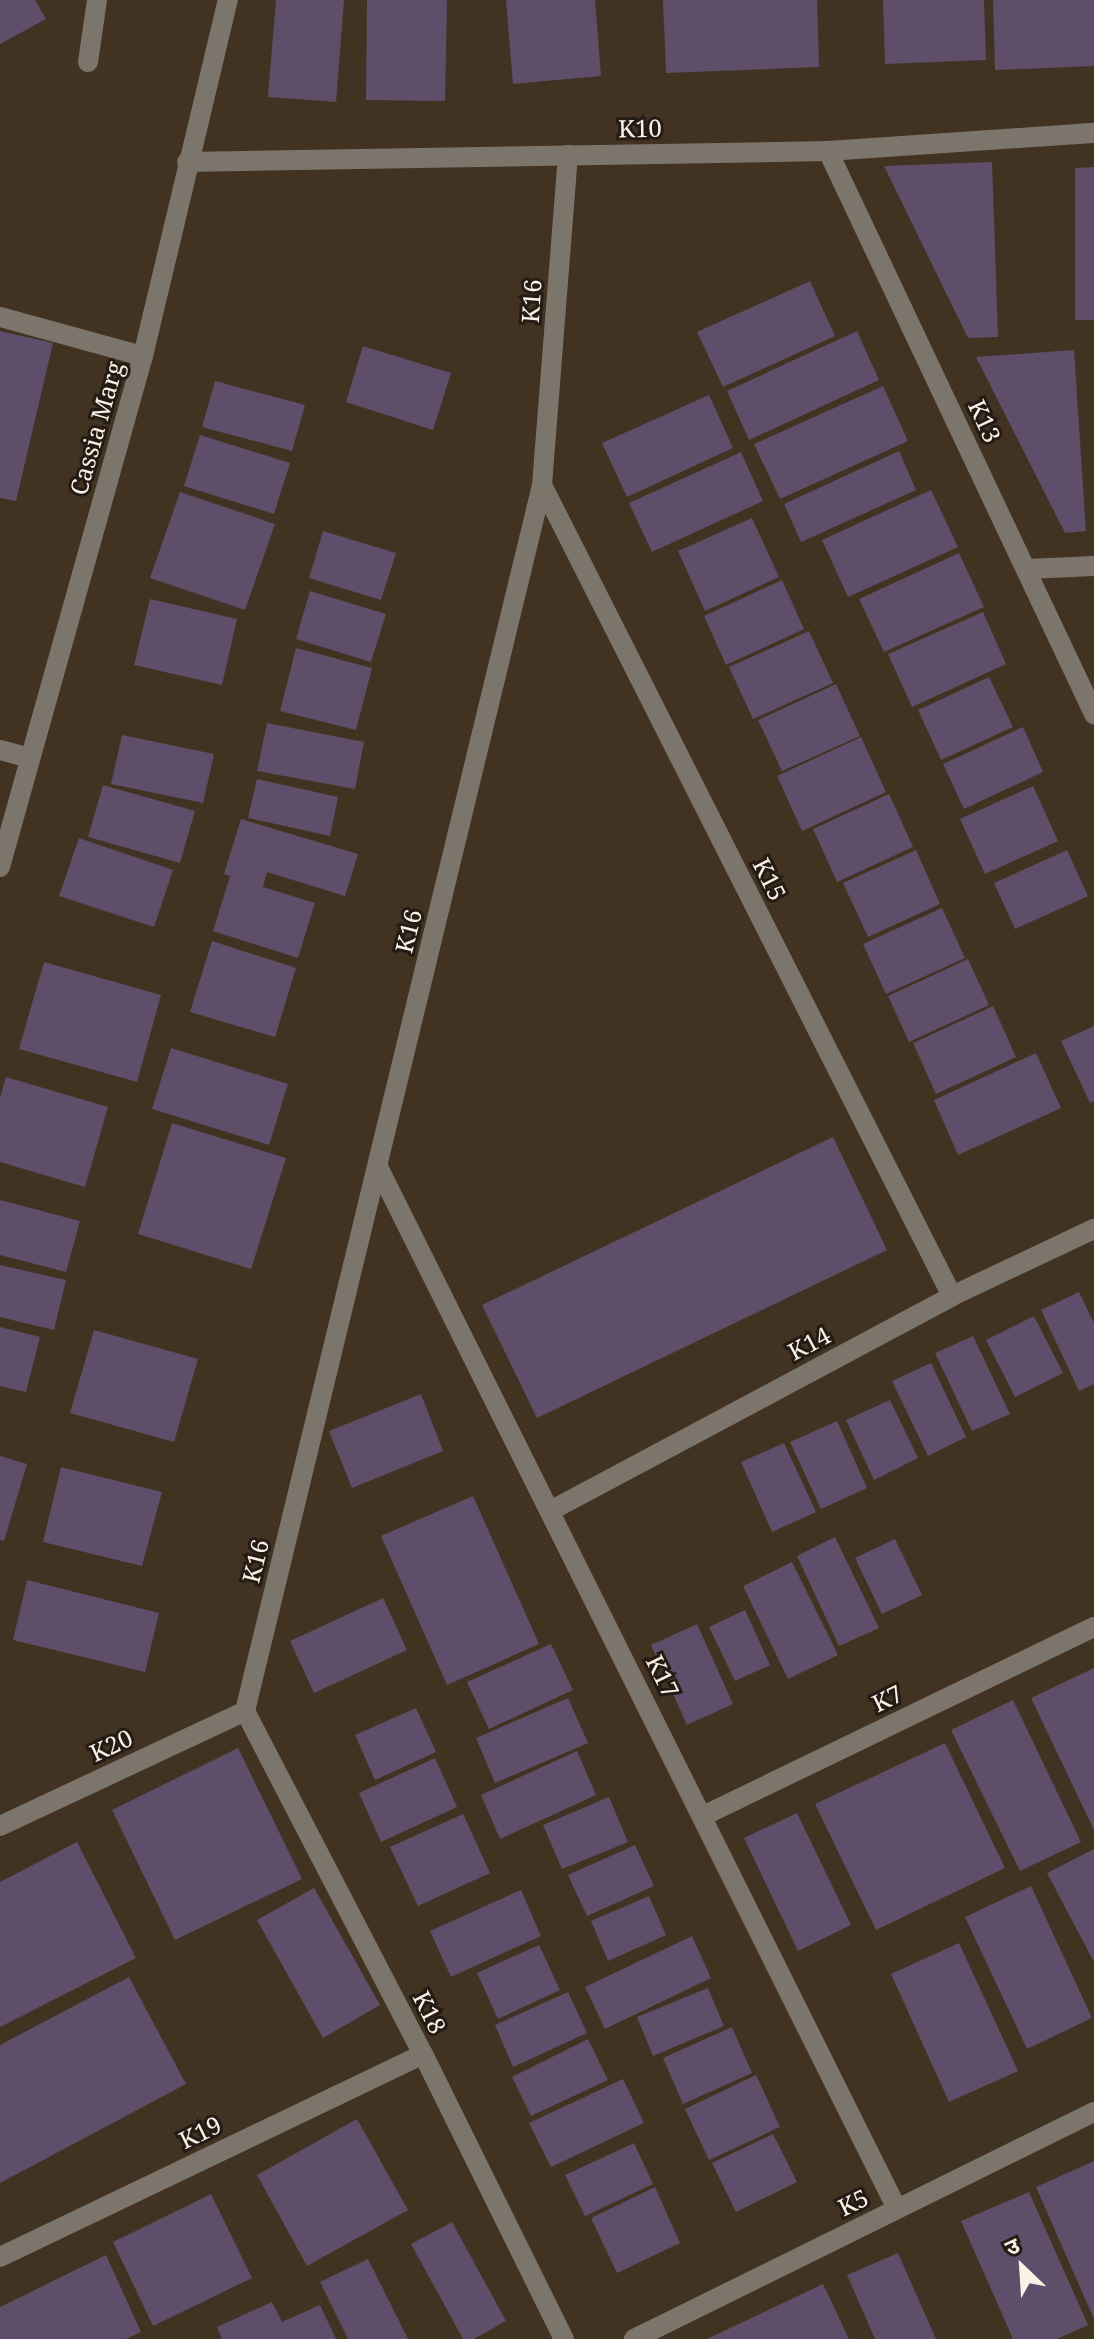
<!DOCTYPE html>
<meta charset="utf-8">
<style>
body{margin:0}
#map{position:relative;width:1094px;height:2339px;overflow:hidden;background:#423221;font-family:"Noto Serif","Noto Sans Devanagari",serif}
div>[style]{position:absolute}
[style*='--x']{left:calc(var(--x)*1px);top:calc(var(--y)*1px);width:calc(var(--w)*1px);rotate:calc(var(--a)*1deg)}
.building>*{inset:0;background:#5e4e69}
.street>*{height:20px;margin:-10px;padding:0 10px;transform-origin:10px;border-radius:10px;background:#7b756b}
span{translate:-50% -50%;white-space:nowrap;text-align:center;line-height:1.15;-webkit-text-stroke:6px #231b14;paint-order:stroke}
.street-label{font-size:24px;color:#fbf1e6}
.north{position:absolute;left:982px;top:2227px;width:80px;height:80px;-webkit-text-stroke:6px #231b14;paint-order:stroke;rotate:335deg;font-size:22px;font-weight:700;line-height:32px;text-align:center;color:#fbf1e6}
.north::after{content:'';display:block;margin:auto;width:28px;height:36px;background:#fbf1e6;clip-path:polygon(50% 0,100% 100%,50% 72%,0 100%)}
</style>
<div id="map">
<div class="building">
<i style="clip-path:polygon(0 0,35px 0,46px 19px,0 44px)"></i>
<i style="clip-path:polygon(276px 0,344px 0,336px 102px,268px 97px)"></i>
<i style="clip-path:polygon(367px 0,447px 0,445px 101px,366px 100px)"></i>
<i style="clip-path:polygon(506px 0,595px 0,601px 76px,513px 84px)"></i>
<i style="clip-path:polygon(663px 0,817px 0,819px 67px,666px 73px)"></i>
<i style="clip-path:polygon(883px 0,984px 0,986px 60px,885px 64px)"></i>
<i style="clip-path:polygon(993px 0,1094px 0,1094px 66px,995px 70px)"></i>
<i style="clip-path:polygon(992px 162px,998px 337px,968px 338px,884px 166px)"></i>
<i style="clip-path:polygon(1094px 167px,1094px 320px,1075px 320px,1075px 168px)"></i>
<i style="clip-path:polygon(810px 281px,835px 336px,723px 387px,697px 332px)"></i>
<i style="clip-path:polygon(0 331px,53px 343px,16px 501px,0 498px)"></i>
<i style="clip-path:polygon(857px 331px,879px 380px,749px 440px,727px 391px)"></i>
<i style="clip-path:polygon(363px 346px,451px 373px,433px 430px,346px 402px)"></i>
<i style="clip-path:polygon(1074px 350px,1086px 531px,1065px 533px,976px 357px)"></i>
<i style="clip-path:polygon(215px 381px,305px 405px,292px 451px,202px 427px)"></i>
<i style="clip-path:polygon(883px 386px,908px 441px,780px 499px,754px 444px)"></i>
<i style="clip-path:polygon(709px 395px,733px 448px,627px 497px,602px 443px)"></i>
<i style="clip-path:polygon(200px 435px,290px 463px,274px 514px,184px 486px)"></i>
<i style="clip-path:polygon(899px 451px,916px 490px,801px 542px,784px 504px)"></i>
<i style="clip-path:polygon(741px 452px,763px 501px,652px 552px,629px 503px)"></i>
<i style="clip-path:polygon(931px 490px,958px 547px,848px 597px,822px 540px)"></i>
<i style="clip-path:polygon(180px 492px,275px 524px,245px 610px,150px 578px)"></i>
<i style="clip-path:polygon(752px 518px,779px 577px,705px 611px,678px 551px)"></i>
<i style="clip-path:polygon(323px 531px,396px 553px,381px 600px,309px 578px)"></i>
<i style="clip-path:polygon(959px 553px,984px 607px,884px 652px,859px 599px)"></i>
<i style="clip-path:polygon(782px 580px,804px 629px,726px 665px,704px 616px)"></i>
<i style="clip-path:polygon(310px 591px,386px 614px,371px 662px,296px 639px)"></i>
<i style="clip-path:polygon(150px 599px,237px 619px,222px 685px,134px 665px)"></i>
<i style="clip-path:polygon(983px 612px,1006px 664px,912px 707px,888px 654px)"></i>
<i style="clip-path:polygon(809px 631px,833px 683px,753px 719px,729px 667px)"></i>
<i style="clip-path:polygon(296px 648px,372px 668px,356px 730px,280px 711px)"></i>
<i style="clip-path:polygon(989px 677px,1013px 727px,941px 760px,918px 710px)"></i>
<i style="clip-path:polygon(836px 684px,860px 736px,782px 771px,758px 720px)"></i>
<i style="clip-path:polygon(267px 723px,364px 742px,355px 789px,257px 771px)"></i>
<i style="clip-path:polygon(1023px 727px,1043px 772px,964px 809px,943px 764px)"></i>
<i style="clip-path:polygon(122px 735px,214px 754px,203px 803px,111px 784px)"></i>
<i style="clip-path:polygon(861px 737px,886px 792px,802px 831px,777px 776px)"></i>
<i style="clip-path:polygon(257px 779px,338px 797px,330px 836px,248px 818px)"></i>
<i style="clip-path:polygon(103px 785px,195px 811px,180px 863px,88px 837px)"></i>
<i style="clip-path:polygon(1033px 786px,1058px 841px,985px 874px,960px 819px)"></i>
<i style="clip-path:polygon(889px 794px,913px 847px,837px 882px,813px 829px)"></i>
<i style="clip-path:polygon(241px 819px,358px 854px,345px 896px,267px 872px,263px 887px,315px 903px,298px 958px,213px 931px,230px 876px,224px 874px)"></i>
<i style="clip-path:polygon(79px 838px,173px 870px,154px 927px,59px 896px)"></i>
<i style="clip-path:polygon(916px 850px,940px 904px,868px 937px,843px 883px)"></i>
<i style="clip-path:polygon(1067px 850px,1088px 896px,1015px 929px,994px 883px)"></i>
<i style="clip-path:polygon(942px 908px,965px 958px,886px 994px,863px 944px)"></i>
<i style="clip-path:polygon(212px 941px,296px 968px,275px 1037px,190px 1012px)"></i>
<i style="clip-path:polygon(968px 959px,989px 1005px,909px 1042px,888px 996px)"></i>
<i style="clip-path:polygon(44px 962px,161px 995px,137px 1082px,19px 1049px)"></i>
<i style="clip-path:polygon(993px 1006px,1016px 1057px,936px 1094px,913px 1043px)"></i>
<i style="clip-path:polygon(1094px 1026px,1094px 1101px,1090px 1103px,1061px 1041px)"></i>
<i style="clip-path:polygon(171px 1048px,288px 1084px,269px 1145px,152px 1109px)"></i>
<i style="clip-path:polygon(1036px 1053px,1061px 1108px,958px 1155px,934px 1100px)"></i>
<i style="clip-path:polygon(6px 1077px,108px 1107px,85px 1187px,0 1162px,0 1098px)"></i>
<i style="clip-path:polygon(172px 1123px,286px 1158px,251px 1269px,138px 1234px)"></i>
<i style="clip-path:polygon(833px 1137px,887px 1250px,537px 1418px,482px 1305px)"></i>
<i style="clip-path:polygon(0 1200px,80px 1221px,66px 1272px,0 1255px)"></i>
<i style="clip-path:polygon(0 1265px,66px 1280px,54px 1330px,0 1317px)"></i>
<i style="clip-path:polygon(1079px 1292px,1094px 1323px,1094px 1384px,1079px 1391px,1041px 1310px)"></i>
<i style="clip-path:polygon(1034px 1316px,1063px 1373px,1015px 1397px,986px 1340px)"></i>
<i style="clip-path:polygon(0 1327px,40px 1337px,26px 1392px,0 1386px)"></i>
<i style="clip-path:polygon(94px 1330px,198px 1359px,174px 1442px,70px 1413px)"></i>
<i style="clip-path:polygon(973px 1336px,1010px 1414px,972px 1431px,935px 1353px)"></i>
<i style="clip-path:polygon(931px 1363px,966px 1437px,928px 1456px,892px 1381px)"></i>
<i style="clip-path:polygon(421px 1394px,443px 1451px,352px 1488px,329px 1431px)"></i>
<i style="clip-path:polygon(890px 1400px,918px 1458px,874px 1480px,846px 1420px)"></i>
<i style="clip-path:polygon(837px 1421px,867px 1488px,821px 1509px,790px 1442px)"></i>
<i style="clip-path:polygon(784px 1443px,816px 1512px,772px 1532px,741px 1462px)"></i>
<i style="clip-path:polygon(0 1456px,27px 1464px,4px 1541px,0 1540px)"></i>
<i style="clip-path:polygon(61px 1467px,162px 1492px,142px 1566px,43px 1542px)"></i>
<i style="clip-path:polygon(473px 1496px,539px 1644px,447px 1685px,381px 1536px)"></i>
<i style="clip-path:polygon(835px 1537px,879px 1628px,839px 1646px,797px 1556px)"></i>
<i style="clip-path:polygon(895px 1539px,922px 1595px,882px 1614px,855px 1558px)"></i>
<i style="clip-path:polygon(792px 1562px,838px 1655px,788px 1679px,743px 1586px)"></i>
<i style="clip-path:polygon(27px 1580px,159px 1613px,145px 1672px,13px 1640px)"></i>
<i style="clip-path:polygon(383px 1598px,407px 1650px,314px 1693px,290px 1641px)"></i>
<i style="clip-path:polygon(745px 1610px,770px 1665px,735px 1681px,709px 1627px)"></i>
<i style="clip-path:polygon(697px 1624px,733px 1704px,687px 1725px,651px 1645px)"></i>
<i style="clip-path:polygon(551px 1644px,573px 1690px,489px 1729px,467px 1682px)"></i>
<i style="clip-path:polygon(1094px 1668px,1094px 1830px,1031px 1698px)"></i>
<i style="clip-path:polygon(568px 1698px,588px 1743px,495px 1783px,476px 1738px)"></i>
<i style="clip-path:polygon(1013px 1700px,1081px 1842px,1020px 1871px,951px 1730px)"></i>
<i style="clip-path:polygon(416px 1708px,436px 1752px,375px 1780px,355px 1735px)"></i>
<i style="clip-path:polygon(945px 1743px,1005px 1868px,876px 1930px,815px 1804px)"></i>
<i style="clip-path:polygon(238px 1748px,302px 1879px,175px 1940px,112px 1810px)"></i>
<i style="clip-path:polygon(577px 1751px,596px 1795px,500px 1839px,481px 1795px)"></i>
<i style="clip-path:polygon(435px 1758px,457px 1807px,381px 1842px,359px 1793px)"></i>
<i style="clip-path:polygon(609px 1797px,628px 1842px,562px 1869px,543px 1825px)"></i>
<i style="clip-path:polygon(797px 1813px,851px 1925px,798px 1951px,744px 1838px)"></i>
<i style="clip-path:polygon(463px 1814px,490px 1873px,418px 1906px,390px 1847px)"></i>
<i style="clip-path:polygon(77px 1842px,136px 1958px,0 2027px,0 1882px)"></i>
<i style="clip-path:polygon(635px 1845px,654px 1886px,587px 1916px,568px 1875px)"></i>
<i style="clip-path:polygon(1094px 1849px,1094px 1962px,1047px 1873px)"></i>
<i style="clip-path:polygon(1031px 1886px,1092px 2018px,1027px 2049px,965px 1917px)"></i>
<i style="clip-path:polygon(314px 1888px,380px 2005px,323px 2038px,257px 1920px)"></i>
<i style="clip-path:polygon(521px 1890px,541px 1936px,451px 1977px,430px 1931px)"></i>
<i style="clip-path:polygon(649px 1896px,666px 1935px,608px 1961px,591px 1921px)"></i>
<i style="clip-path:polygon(692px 1936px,711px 1978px,605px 2029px,585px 1987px)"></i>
<i style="clip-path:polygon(959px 1943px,1018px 2071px,949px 2102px,891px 1974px)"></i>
<i style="clip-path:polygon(539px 1945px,560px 1990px,498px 2019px,477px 1973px)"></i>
<i style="clip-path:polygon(129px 1977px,186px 2084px,0 2183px,0 2045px)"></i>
<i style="clip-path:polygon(708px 1988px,724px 2026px,653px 2056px,637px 2017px)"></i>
<i style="clip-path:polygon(568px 1992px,587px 2033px,513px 2067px,495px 2025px)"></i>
<i style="clip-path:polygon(732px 2027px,752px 2073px,683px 2104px,663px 2058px)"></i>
<i style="clip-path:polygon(588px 2039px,608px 2080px,531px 2116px,512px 2077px)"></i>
<i style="clip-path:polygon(756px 2075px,780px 2127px,709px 2160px,685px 2109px)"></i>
<i style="clip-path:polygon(623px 2079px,644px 2123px,551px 2167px,529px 2123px)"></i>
<i style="clip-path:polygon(357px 2119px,408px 2210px,307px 2266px,257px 2175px)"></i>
<i style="clip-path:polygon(773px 2134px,797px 2182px,736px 2212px,712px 2163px)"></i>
<i style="clip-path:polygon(634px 2143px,653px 2184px,585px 2216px,565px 2175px)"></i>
<i style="clip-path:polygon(1094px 2161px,1094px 2319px,1036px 2187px)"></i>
<i style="clip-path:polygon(655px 2187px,680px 2243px,617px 2273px,591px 2218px)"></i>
<i style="clip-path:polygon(1029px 2192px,1088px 2325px,1057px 2339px,1013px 2339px,961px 2221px)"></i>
<i style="clip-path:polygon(211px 2194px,252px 2278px,153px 2326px,113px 2242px)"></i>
<i style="clip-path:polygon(452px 2222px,506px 2321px,474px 2339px,463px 2339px,411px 2244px)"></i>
<i style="clip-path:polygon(898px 2253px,936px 2339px,875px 2339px,847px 2275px)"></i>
<i style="clip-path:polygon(106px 2255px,141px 2332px,126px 2339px,0 2339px,0 2307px)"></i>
<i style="clip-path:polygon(368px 2259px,408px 2339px,348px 2339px,320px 2282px)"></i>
<i style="clip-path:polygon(823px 2284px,849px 2339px,707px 2339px)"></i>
<i style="clip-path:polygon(272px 2302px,282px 2322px,320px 2305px,336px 2339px,222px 2339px,217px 2327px)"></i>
</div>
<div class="street">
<i style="--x:88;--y:62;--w:63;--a:-81.7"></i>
<i style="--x:828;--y:151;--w:623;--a:64.71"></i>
<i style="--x:187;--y:162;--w:641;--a:-0.98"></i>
<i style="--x:828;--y:151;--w:267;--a:-3.9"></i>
<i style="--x:0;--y:317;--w:148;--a:15.3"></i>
<i style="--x:542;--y:485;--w:909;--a:63.18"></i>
<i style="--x:1027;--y:569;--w:67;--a:-2.6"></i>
<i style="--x:0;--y:750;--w:30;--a:15"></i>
<i style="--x:0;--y:867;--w:531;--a:-74.37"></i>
<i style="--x:143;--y:356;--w:366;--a:-76.6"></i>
<i style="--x:378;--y:1167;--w:1164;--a:63.52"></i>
<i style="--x:552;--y:1510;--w:454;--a:-28.1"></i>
<i style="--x:952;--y:1296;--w:157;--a:-25.3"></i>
<i style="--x:245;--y:1711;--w:1261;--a:-76.38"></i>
<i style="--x:542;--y:485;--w:331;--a:-85.5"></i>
<i style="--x:245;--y:1711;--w:386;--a:62.6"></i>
<i style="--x:423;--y:2054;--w:318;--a:63.7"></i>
<i style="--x:703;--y:1816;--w:434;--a:-25.8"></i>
<i style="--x:0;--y:1826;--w:271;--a:-25.1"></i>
<i style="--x:0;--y:2257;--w:469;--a:-25.6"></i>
<i style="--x:634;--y:2339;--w:513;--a:-26.27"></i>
</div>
<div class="street-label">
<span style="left:640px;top:128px;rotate:-1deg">K10</span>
<span style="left:531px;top:301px;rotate:-86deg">K16</span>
<span style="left:985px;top:421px;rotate:65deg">K13</span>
<span style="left:96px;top:428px;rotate:-74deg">Cassia Marg</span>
<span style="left:770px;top:879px;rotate:63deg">K15</span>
<span style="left:408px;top:931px;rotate:-76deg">K16</span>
<span style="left:809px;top:1343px;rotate:-28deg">K14</span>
<span style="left:255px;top:1561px;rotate:-76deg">K16</span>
<span style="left:663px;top:1676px;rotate:64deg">K17</span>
<span style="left:887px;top:1698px;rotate:-26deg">K7</span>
<span style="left:111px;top:1745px;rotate:-25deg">K20</span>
<span style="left:430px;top:2012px;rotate:63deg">K18</span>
<span style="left:200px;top:2132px;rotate:-26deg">K19</span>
<span style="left:853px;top:2202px;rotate:-26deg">K5</span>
</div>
<div class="north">उ</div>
</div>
